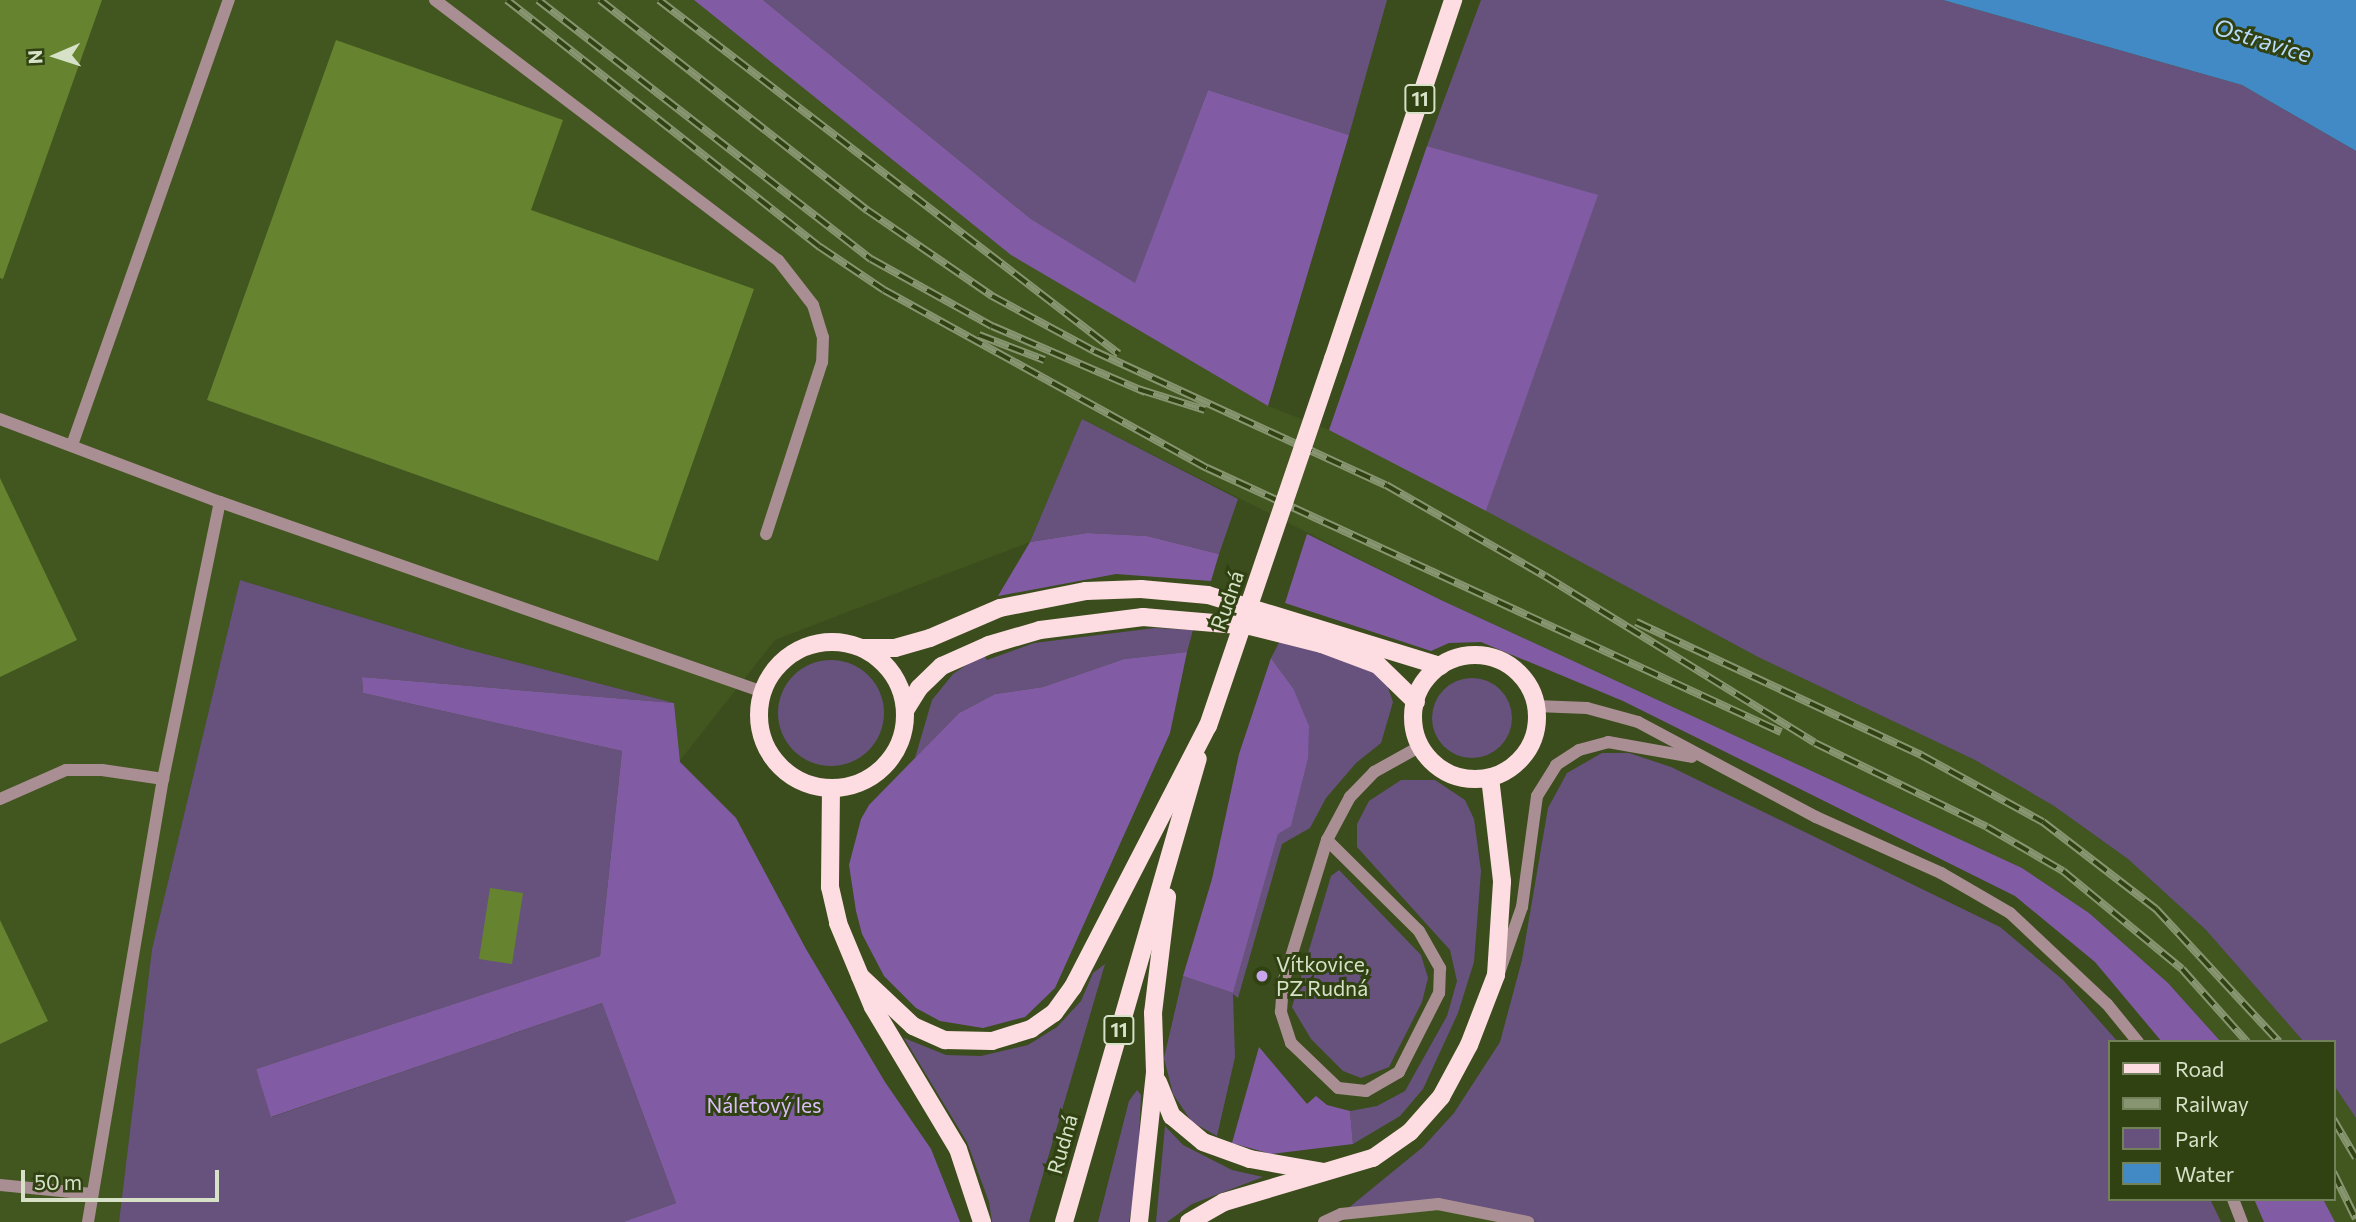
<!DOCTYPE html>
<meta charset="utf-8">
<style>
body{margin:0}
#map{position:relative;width:2356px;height:1222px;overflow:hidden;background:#3b4c1d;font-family:Commissioner,sans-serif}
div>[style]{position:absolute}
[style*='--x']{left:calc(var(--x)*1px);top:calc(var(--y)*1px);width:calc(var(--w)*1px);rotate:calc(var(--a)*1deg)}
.built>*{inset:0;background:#42561f}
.green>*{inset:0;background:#67527d}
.round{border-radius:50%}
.forest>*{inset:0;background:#815ca5}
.water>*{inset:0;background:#428ac6}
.building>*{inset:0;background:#668330}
.minor>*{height:12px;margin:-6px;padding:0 6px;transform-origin:6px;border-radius:6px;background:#a98e93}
.major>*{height:18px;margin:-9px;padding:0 9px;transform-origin:9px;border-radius:9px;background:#fddce2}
.major>.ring{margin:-9px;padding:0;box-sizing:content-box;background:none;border:18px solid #fddce2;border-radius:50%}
.rail>*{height:8px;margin-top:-4px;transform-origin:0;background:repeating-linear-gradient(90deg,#304112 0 16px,#879570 0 32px);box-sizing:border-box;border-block:2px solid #879570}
.major-bridge>*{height:18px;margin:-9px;padding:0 9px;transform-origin:9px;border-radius:9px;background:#fddce2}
.dots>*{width:19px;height:19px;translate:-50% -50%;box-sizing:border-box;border:4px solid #304112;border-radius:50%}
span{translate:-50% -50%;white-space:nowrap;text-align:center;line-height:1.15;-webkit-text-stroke:6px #304112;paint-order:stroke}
.shield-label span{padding:2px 5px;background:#304112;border:2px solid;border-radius:5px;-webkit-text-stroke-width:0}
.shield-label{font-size:19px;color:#d6e1c7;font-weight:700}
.street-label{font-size:21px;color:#d6e1c7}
.poi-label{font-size:21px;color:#d6e1c7}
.left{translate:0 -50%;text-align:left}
.park-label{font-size:21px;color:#dabefa}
.water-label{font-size:23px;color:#b8dbfb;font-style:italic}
.legend{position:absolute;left:2108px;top:1040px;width:228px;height:161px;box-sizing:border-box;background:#304112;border:2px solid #72815a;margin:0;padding:9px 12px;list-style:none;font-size:21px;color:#d6e1c7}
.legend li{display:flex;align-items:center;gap:14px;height:35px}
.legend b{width:35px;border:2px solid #72815a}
.north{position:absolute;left:21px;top:21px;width:70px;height:70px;-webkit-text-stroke:5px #304112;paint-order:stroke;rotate:267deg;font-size:19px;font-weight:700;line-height:28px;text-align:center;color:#d6e1c7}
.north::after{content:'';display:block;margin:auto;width:24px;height:32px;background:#d6e1c7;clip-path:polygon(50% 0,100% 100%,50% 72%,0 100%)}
.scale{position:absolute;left:21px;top:1170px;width:198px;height:32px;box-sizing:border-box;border:4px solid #d6e1c7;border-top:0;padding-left:9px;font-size:21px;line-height:24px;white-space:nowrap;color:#d6e1c7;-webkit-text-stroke:5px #304112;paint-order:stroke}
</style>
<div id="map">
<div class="built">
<i style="clip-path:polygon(0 0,694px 0,1011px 255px,1268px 406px,1352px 439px,1760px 658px,1975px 760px,2054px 806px,2128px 859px,2206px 930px,2304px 1042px,2221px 1042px,2168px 983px,2089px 913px,2022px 868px,1443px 601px,1082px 419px,1030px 542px,775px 640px,679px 762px,674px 703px,466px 649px,240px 580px,152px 949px,119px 1222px,0 1222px)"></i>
<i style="clip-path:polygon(2333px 1084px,2356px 1118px,2356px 1222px,2335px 1222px,2323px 1199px,2333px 1199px)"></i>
<i style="clip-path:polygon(1438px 1204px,1528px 1222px,1342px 1222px,1373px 1211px)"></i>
</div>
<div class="green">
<i style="clip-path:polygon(763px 0,1387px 0,1349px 135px,1208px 90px,1135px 284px,1031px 219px)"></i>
<i style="clip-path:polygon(1481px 0,1943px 0,2242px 85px,2356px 151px,2356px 1118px,2333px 1084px,2333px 1042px,2304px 1042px,2206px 930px,2128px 859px,2054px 806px,1975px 760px,1760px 658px,1486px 511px,1597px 196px,1427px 146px)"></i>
<i style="clip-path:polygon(1082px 419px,1238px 499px,1219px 554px,1147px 536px,1087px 533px,1030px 542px)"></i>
<i style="clip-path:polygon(240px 580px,466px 649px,674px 703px,362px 677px,363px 693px,622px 751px,600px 956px,256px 1069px,272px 1117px,602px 1003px,676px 1203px,623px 1222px,119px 1222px,152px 949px)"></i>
<i style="clip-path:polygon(1155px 628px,1193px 630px,1187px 652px,1124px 659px,1043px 687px,995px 694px,959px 713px,915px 758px,932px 700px,953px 674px,983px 654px,987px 660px,1034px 643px)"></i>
<i style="clip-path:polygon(1282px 637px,1363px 664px,1386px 682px,1393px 702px,1381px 743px,1356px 763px,1326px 798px,1310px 828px,1282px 844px,1238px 998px,1233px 994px,1235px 1057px,1217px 1136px,1192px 1122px,1173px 1094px,1164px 1058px,1183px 976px,1233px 993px,1278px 833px,1291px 825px,1308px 759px,1293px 688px,1271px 658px)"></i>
<i class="round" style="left:778px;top:660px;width:106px;height:106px"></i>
<i class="round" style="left:1432px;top:678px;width:80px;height:80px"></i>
<i style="clip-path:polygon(1602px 753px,1629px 753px,1671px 767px,2000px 927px,2063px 980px,2118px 1042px,2109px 1042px,2109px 1199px,2210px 1199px,2221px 1222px,1537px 1222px,1438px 1204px,1341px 1214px,1423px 1147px,1454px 1113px,1500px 1042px,1522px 960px,1548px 808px,1567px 773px)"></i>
<i style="clip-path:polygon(1401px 780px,1435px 780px,1465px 800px,1474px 819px,1481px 871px,1474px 962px,1458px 1013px,1423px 1089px,1400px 1116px,1353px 1144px,1350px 1111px,1377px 1106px,1405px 1091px,1447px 1016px,1457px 981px,1450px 950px,1357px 847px,1357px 824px,1369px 801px)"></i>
<i style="clip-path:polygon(1339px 870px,1421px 955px,1428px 978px,1422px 1002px,1389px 1067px,1361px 1078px,1343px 1071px,1311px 1039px,1292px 1007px,1331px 876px)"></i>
<i style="clip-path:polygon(1105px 964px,1029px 1222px,992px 1222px,989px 1202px,967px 1142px,904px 1038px,946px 1055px,981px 1056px,1028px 1045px,1057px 1027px,1081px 1001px,1093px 973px)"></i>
<i style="clip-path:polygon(1137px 1090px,1141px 1095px,1137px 1178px,1129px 1222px,1098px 1222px,1129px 1101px)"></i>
<i style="clip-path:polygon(1165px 1126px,1183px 1145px,1232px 1170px,1263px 1177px,1192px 1204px,1167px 1222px,1156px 1222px)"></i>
</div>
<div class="forest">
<i style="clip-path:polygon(694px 0,763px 0,1031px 219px,1135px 283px,1208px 90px,1349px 135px,1268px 406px,1011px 255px)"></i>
<i style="clip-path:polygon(1427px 146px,1598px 195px,1486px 511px,1329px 430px)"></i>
<i style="clip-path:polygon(1087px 533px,1147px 536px,1219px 554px,1211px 581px,1116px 574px,998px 596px,1030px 542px)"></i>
<i style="clip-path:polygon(1307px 534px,1443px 601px,2022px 868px,2089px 913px,2168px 983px,2221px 1042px,2162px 1042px,2095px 962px,2015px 896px,1623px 701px,1481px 642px,1449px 643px,1431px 651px,1285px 603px)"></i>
<i style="clip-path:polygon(1187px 652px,1170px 733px,1055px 988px,1025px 1017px,983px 1028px,940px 1021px,916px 1008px,884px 976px,862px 934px,856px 911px,849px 865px,861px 819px,869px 805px,959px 713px,995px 694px,1043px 687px,1124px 659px)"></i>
<i style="clip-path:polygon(1271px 658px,1293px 688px,1309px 726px,1308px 759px,1291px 826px,1278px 834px,1233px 993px,1183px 976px,1212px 879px,1239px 754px)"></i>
<i style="clip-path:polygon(362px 677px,674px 703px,680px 762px,736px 818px,806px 949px,885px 1082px,931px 1149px,960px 1222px,623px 1222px,676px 1203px,602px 1003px,271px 1117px,256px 1069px,600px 956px,622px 751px,363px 693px)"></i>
<i style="clip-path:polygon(1259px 1047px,1307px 1104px,1316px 1096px,1327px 1105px,1350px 1111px,1353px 1144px,1271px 1154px,1232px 1143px)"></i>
<i style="clip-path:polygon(2254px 1199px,2323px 1199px,2335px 1222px,2264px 1222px)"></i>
</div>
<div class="water">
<i style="clip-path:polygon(1943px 0,2356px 0,2356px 151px,2242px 85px)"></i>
</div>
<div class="building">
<i style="clip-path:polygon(0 0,102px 0,3px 279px,0 278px)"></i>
<i style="clip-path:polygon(336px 40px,563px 120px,531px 210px,754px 289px,658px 561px,207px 400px)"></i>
<i style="clip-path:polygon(0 478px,77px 640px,0 677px)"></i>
<i style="clip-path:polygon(490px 888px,523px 893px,512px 964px,479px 959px)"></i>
<i style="clip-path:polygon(0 920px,48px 1021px,0 1044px)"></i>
</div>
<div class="minor">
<i style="--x:435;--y:0;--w:430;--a:37.2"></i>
<i style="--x:778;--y:260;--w:57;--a:52.1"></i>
<i style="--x:813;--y:305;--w:34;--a:73"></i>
<i style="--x:823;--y:337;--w:25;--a:92"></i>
<i style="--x:822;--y:362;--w:181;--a:108"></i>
<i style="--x:0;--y:419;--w:235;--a:20.7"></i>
<i style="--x:220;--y:502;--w:575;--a:19.29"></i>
<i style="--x:72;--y:445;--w:472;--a:-70.6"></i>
<i style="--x:1536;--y:706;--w:51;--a:2.2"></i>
<i style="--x:1587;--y:708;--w:53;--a:15.4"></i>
<i style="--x:1638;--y:722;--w:202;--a:28.1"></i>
<i style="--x:1816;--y:817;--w:137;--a:24.1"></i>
<i style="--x:1941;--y:873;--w:80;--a:30.1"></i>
<i style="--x:2010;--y:913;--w:133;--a:43.2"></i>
<i style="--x:2107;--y:1004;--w:49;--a:50.8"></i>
<i style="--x:0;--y:799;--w:72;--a:-23.7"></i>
<i style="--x:66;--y:770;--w:36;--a:0"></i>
<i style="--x:102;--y:770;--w:62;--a:8.4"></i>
<i style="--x:1327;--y:840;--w:129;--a:44.7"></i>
<i style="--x:1419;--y:931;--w:43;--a:60.4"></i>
<i style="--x:1440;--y:968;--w:25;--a:92"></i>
<i style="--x:1439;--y:993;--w:89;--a:116.9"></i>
<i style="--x:1399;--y:1072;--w:38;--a:150"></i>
<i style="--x:1366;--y:1091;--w:28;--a:-174"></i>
<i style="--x:1338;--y:1088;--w:65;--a:-136.2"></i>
<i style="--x:1291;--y:1043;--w:33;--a:-108"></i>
<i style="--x:1281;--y:1012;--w:29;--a:-86"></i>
<i style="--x:1283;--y:983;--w:150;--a:-72.9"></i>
<i style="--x:1327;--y:840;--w:49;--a:-61.9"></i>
<i style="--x:1350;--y:797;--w:35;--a:-46"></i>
<i style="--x:1374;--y:772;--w:54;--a:-29"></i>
<i style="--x:1500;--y:970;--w:67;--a:-70.8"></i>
<i style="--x:1522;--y:907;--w:112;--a:-82.3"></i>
<i style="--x:1537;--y:796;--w:36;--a:-58"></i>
<i style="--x:1556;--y:765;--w:27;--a:-33"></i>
<i style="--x:1579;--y:750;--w:30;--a:-15"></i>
<i style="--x:1608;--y:742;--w:85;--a:10.1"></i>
<i style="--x:0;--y:1185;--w:92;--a:5.6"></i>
<i style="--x:2233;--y:1199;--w:25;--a:69"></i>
<i style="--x:88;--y:1222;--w:449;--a:-80.4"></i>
<i style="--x:163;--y:779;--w:283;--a:-78.4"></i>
<i style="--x:1324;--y:1222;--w:19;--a:-25"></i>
<i style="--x:1341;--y:1214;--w:98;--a:-5.9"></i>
<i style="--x:1438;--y:1204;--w:92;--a:11.3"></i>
</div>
<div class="major">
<i style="--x:1333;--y:359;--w:379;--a:-71.5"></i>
<i class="ring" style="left:759px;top:642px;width:128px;height:128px"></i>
<i style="--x:862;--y:648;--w:33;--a:0"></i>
<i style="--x:895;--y:648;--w:36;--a:-16"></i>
<i style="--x:930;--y:638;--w:76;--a:-23.2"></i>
<i style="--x:1000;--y:608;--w:88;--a:-11.2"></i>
<i style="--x:1086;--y:591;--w:55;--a:-2.1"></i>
<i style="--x:1141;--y:589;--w:67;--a:5.1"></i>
<i style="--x:1208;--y:595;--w:243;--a:17"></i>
<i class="ring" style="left:1413px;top:655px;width:106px;height:106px"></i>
<i style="--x:906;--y:709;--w:25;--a:-58"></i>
<i style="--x:919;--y:688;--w:32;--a:-44"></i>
<i style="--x:942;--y:666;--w:51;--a:-24.1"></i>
<i style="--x:989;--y:645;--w:53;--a:-16.4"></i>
<i style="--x:1040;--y:630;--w:104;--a:-7.2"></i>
<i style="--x:1143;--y:617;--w:107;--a:4.8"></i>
<i style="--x:1250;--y:626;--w:74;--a:14"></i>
<i style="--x:1322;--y:644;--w:60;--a:20.6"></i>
<i style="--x:1378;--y:665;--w:53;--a:44.2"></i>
<i style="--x:831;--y:788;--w:99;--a:90.6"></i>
<i style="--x:830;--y:887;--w:37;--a:77"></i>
<i style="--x:838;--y:923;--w:91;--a:67.4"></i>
<i style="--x:873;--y:1007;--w:165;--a:59.1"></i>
<i style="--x:958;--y:1149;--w:77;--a:71.8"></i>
<i style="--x:860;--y:976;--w:73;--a:43.3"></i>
<i style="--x:913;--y:1026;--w:35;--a:24"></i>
<i style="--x:945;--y:1040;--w:47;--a:1.2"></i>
<i style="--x:992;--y:1041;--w:41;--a:-17.1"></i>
<i style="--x:1031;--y:1029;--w:28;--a:-35"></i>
<i style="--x:1054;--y:1013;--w:32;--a:-54"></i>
<i style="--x:1073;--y:987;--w:294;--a:-62.7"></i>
<i style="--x:1158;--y:1082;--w:37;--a:68"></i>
<i style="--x:1172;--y:1116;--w:40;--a:40"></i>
<i style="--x:1203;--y:1142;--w:50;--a:19.9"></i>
<i style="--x:1250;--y:1159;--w:74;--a:10.1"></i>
<i style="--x:1064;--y:1222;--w:482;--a:-73.9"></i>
<i style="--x:1139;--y:1222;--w:151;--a:-83.9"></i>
<i style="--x:1155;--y:1072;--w:59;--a:-91.9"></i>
<i style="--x:1153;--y:1013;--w:117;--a:-83.1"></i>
<i style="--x:1189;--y:1222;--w:40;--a:-29.7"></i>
<i style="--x:1224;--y:1202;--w:155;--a:-16.5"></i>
<i style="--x:1373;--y:1158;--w:45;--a:-35.1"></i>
<i style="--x:1410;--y:1132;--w:47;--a:-48.5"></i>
<i style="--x:1441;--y:1097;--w:59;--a:-61.7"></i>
<i style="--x:1469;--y:1045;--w:75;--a:-68.9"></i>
<i style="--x:1496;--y:975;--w:94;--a:-86.3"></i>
<i style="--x:1502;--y:881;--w:104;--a:-96.6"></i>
</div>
<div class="rail">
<i style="--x:507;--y:0;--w:399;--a:38.3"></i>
<i style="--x:820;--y:247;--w:77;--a:33.9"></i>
<i style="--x:884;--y:290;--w:369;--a:28.9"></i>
<i style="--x:1207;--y:468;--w:632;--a:24.7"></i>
<i style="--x:538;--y:0;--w:422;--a:37.9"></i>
<i style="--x:871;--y:259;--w:138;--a:29"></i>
<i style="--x:992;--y:326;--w:167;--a:23.3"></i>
<i style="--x:600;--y:0;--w:340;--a:38.2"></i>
<i style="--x:867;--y:210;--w:152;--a:34.5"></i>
<i style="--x:992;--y:296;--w:116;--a:28.3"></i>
<i style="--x:1094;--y:351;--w:321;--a:24.7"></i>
<i style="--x:1386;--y:485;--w:183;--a:29.8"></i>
<i style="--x:1545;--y:576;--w:317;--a:31.7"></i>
<i style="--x:1815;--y:743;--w:191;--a:26"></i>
<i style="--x:1987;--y:827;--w:88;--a:30.1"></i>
<i style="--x:2063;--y:871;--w:154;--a:39.5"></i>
<i style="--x:2182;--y:969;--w:98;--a:48.3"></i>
<i style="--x:659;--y:0;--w:580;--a:37.58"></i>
<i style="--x:979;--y:335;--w:70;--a:21"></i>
<i style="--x:1138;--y:389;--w:70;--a:17.4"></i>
<i style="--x:1636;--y:622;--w:315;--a:25"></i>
<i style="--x:1921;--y:755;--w:139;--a:28.8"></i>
<i style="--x:2043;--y:822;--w:143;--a:37.6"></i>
<i style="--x:2156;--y:909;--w:181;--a:47.2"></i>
<i style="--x:2333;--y:1119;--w:45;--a:59.5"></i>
<i style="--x:2333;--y:1172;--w:52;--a:63.9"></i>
</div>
<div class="major-bridge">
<i style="--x:1208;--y:726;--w:388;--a:-71.2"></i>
</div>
<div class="dots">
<i style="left:1262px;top:976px;background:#c9a5ee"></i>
</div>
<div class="shield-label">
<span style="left:1420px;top:99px">11</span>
<span style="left:1119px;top:1030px">11</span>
</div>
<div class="street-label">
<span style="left:1227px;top:600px;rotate:-71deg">Rudná</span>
<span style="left:1062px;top:1144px;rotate:-74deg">Rudná</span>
</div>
<div class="poi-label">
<span class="left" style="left:1276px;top:976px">Vítkovice,<br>PZ Rudná</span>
</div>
<div class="park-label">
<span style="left:764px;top:1105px">Náletový les</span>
</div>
<div class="water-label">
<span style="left:2263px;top:40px;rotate:17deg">Ostravice</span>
</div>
<ul class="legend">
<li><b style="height:9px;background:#fddce2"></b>Road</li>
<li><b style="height:9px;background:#879570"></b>Railway</li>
<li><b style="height:19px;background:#67527d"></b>Park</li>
<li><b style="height:19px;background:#428ac6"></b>Water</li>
</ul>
<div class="north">N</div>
<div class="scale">50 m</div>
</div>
